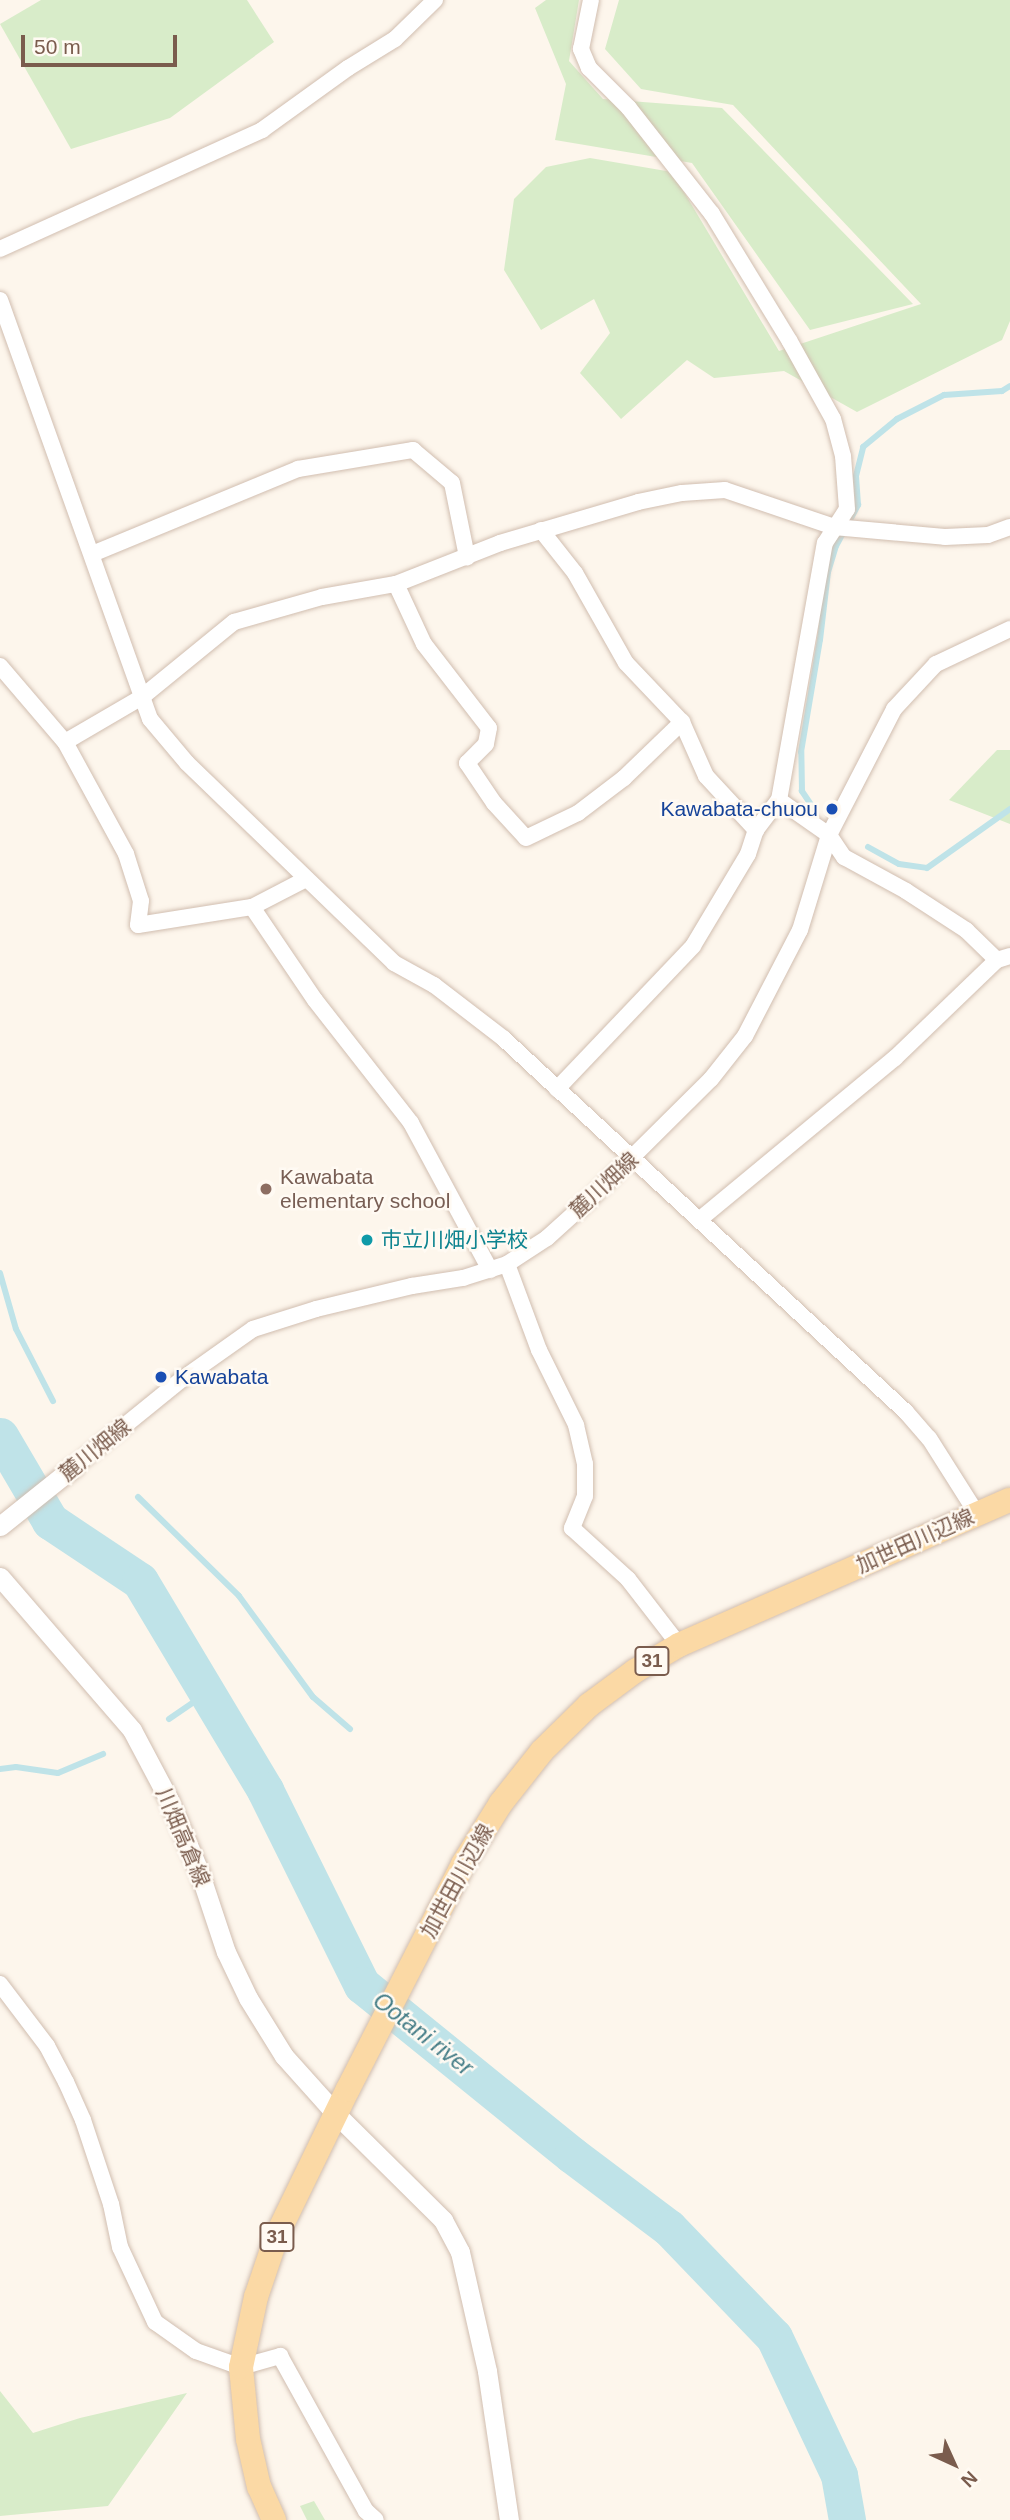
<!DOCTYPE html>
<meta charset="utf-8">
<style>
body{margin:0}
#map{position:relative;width:1010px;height:2520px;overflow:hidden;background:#fdf6ec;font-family:Arial,"Noto Sans JP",sans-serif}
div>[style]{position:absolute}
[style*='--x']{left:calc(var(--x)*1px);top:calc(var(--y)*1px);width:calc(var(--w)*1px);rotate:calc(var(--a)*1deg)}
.green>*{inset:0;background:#d8ecc9}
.stream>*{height:6px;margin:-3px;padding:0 3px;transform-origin:3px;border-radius:3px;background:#bfe3e8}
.river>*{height:37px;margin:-18.5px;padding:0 18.5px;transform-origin:18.5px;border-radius:18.5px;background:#bfe3e8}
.roads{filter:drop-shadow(0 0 2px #d1beb0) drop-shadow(0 0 2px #d1beb0)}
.minor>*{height:16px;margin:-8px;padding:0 8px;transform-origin:8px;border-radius:8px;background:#fff}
.tertiary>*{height:19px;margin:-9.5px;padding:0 9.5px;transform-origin:9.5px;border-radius:9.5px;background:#fff}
.primary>*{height:24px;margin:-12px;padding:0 12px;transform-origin:12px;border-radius:12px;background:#fbd9a5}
.dots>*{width:19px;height:19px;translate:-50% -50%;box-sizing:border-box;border:4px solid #fffaf3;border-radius:50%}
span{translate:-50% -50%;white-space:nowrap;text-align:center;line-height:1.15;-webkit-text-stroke:5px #fffaf3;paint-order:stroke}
.shield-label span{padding:2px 5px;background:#fffaf3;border:2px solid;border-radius:5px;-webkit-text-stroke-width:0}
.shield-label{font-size:19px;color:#7a5c4d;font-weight:700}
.transit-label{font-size:21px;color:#164399}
.right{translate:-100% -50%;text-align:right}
.left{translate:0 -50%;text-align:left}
.education-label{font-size:21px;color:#785e54}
.street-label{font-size:21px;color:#7a5c4d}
.culture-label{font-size:21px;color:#0d838f}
.water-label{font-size:23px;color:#437c86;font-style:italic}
.north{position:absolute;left:919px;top:2429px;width:70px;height:70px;-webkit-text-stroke:5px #fffaf3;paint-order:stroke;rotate:135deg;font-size:19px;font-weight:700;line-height:28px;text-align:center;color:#7a5c4d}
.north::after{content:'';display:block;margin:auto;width:24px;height:32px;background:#7a5c4d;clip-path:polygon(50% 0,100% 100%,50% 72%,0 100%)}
.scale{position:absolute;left:21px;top:35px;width:156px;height:32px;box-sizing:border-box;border:4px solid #7a5c4d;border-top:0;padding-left:9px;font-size:21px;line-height:24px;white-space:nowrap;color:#7a5c4d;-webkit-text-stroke:5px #fffaf3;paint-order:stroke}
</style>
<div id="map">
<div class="green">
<i style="clip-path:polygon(41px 0,247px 0,274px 42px,170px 118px,71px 149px,0 24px)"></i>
<i style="clip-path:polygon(546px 0,579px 0,569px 61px,603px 99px,722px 108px,913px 304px,810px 330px,692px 163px,555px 140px,566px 84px,535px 8px)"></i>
<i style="clip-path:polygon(619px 0,1010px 0,1010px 321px,1002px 340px,857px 412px,784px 371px,714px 378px,687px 360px,621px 419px,580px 373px,610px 333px,594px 299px,541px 330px,504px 270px,514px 199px,546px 167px,590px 158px,672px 172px,779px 351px,921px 304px,733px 105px,641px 89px,605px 49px)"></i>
<i style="clip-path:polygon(997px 750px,1010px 750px,1010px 824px,949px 800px)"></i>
<i style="clip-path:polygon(0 2391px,33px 2433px,80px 2418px,187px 2393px,108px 2506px,0 2516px)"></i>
<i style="clip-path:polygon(314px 2501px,325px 2520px,307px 2520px,300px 2506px)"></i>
</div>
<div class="stream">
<i style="--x:814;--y:809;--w:22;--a:-124"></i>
<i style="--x:802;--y:791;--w:39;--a:-91"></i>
<i style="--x:801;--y:752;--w:114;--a:-80.4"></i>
<i style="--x:820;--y:640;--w:68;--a:-83.3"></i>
<i style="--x:828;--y:572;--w:27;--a:-73"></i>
<i style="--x:836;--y:546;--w:47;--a:-61.8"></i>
<i style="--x:858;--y:505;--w:29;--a:-94"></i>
<i style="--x:856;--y:476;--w:30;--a:-76"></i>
<i style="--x:863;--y:447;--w:44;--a:-39.5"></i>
<i style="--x:897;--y:419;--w:53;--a:-27.1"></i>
<i style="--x:944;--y:395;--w:58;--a:-3.9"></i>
<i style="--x:1002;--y:391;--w:9;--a:-32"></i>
<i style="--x:868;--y:847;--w:35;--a:29"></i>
<i style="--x:899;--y:864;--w:28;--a:8"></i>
<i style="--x:927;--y:868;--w:102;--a:-35.4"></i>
<i style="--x:0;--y:1273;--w:58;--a:74.1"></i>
<i style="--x:16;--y:1329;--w:81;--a:62.8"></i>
<i style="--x:138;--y:1497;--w:141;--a:44.4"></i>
<i style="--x:239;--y:1596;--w:125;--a:53.8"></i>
<i style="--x:313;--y:1697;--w:49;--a:40.9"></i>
<i style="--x:169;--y:1719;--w:46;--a:-34.4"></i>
<i style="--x:0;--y:1769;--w:16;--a:-7"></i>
<i style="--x:16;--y:1767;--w:42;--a:8.1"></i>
<i style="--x:58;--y:1773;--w:49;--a:-22.9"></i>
</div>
<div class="river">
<i style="--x:0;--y:1436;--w:99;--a:59.5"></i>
<i style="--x:50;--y:1521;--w:108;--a:33.7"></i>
<i style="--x:140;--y:1581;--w:244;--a:59.1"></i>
<i style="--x:265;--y:1790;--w:218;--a:63.6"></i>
<i style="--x:362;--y:1985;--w:270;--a:39"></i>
<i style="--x:572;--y:2155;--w:121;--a:37"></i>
<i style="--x:669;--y:2228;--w:151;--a:46.1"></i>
<i style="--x:774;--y:2337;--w:153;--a:64.8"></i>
<i style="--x:839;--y:2475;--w:46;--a:79.9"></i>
</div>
<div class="roads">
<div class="minor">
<i style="--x:0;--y:249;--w:288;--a:-24.4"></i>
<i style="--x:262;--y:130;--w:106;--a:-35.8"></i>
<i style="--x:348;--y:68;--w:55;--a:-31.7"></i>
<i style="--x:395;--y:39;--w:56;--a:-44.3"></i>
<i style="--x:0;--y:300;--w:445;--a:70.3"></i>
<i style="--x:150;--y:719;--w:57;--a:49.9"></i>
<i style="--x:187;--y:763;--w:288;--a:44"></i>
<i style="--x:394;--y:963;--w:46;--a:28.8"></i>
<i style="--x:434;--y:985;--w:88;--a:37.6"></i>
<i style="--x:504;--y:1039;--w:548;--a:42.86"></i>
<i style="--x:906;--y:1412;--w:35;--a:49"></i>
<i style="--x:929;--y:1438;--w:90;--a:57.7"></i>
<i style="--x:541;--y:530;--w:55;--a:51.7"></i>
<i style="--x:575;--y:573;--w:103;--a:60.5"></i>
<i style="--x:626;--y:663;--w:81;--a:46.5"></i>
<i style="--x:682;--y:722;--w:59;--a:66"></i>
<i style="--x:706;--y:776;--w:74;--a:47.2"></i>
<i style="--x:92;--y:554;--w:223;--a:-22.4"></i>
<i style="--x:298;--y:469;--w:117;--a:-9.4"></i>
<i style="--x:413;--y:450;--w:51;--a:40.2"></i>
<i style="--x:452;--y:483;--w:76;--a:78.5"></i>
<i style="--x:396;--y:584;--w:66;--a:65"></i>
<i style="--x:424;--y:644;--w:106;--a:52.3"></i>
<i style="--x:489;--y:728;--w:16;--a:101"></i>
<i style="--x:486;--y:744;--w:27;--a:135"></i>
<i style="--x:467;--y:763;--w:48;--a:56"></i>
<i style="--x:494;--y:803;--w:47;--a:47.6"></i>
<i style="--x:526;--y:838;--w:58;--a:-25.7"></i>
<i style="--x:578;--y:813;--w:58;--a:-37.3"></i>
<i style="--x:624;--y:778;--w:81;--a:-44"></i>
<i style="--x:0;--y:666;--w:100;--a:49.5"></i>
<i style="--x:65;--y:742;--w:128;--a:61.4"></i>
<i style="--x:126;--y:854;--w:49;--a:72.3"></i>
<i style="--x:141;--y:901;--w:24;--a:97"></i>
<i style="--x:138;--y:925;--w:115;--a:-9"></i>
<i style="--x:252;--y:907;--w:59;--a:-27.4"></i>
<i style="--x:65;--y:742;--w:89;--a:-30.3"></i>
<i style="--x:142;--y:697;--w:119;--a:-39.2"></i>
<i style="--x:234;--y:622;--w:91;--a:-15.9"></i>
<i style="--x:322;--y:597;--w:75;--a:-10"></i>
<i style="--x:396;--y:584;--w:112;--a:-21.5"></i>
<i style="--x:500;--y:543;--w:144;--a:-16.5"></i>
<i style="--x:638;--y:502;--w:45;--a:-11.6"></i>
<i style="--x:682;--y:493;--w:43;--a:-4"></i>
<i style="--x:725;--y:490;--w:115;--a:18.7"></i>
<i style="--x:834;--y:527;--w:111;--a:5.1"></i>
<i style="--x:945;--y:537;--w:43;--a:-2.7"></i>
<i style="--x:988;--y:535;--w:23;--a:-20"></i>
<i style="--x:779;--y:800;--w:61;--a:35"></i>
<i style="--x:829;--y:835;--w:27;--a:56"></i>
<i style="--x:844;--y:857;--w:71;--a:28.7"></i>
<i style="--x:906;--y:891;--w:72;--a:33"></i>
<i style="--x:966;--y:930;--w:43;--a:44.1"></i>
<i style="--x:997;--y:960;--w:14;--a:-17"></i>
<i style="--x:252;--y:907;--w:112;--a:55.9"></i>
<i style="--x:315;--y:1000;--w:156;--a:52"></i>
<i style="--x:411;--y:1123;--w:167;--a:61.7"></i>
<i style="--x:557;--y:1089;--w:197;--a:-46.4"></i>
<i style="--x:693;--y:946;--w:107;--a:-59.1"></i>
<i style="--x:748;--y:854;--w:25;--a:-72"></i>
<i style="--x:756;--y:830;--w:38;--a:-53"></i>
<i style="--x:779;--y:800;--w:261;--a:-79.9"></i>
<i style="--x:825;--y:543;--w:40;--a:-57.1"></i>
<i style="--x:847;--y:509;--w:53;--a:-94.3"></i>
<i style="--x:843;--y:456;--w:38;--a:-105"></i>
<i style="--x:833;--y:419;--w:90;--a:-119.1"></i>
<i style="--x:789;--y:340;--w:148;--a:-121.4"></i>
<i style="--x:712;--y:214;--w:135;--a:-128.1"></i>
<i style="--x:629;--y:108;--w:57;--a:-135"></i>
<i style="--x:589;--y:68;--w:21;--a:-113"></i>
<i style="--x:581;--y:49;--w:50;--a:-78.5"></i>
<i style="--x:699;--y:1220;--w:254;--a:-39.6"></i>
<i style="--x:895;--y:1058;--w:141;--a:-43.9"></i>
<i style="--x:507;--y:1264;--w:92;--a:69.6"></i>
<i style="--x:539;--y:1350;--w:84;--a:63.7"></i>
<i style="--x:576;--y:1425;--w:40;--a:77"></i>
<i style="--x:585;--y:1464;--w:32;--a:90"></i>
<i style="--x:585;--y:1496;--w:35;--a:112"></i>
<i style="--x:572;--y:1528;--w:76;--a:42.3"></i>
<i style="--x:628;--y:1579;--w:83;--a:52.3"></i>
<i style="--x:75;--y:1466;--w:136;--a:-39.1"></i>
<i style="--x:181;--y:1380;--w:88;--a:-35.3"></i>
<i style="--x:253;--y:1329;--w:66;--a:-17.6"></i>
<i style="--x:316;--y:1309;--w:99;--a:-13.5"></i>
<i style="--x:412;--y:1286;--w:52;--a:-8.9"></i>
<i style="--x:463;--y:1278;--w:46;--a:-17.7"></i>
<i style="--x:507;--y:1264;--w:48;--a:-33"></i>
<i style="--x:547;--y:1238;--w:55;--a:-42.1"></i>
<i style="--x:588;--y:1201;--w:173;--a:-44.8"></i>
<i style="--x:711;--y:1079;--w:55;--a:-51.7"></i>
<i style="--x:745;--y:1036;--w:119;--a:-62.6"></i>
<i style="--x:800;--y:930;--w:99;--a:-73"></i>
<i style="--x:829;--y:835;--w:142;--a:-62.7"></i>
<i style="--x:894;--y:709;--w:62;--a:-47"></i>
<i style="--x:936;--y:664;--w:82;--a:-25.3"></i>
<i style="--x:0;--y:1984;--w:78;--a:52.8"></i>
<i style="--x:47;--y:2046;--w:41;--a:62.2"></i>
<i style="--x:66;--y:2082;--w:42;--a:65.9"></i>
<i style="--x:83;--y:2120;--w:89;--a:71.6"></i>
<i style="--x:111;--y:2204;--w:44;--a:78.2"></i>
<i style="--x:120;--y:2247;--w:83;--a:65"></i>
<i style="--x:155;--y:2322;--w:50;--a:35.3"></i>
<i style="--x:196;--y:2351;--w:48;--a:19.6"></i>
<i style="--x:241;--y:2367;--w:41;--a:-15.8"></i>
<i style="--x:280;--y:2356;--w:177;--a:61"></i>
<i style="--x:366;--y:2511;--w:13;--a:42"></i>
</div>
<div class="tertiary">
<i style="--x:0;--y:1526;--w:96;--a:-38.7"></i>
<i style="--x:0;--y:1577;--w:202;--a:49.2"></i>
<i style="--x:132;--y:1730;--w:79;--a:62.1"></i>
<i style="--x:169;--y:1800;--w:77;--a:67.1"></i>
<i style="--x:199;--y:1871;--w:85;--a:71.6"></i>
<i style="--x:226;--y:1952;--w:51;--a:64.4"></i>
<i style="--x:248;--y:1998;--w:68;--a:58.2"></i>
<i style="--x:284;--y:2056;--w:78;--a:48.1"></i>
<i style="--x:336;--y:2114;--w:151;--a:44.7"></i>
<i style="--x:443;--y:2220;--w:36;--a:62"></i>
<i style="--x:460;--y:2252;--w:122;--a:77.2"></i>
<i style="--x:487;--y:2371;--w:151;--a:81.6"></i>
</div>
<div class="primary">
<i style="--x:274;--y:2520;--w:36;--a:-114"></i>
<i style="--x:259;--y:2487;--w:49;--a:-102.9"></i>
<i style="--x:248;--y:2439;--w:72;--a:-95.6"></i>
<i style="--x:241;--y:2367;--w:72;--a:-77.9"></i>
<i style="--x:256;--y:2297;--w:65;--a:-71.3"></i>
<i style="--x:277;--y:2235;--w:162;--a:-64.1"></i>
<i style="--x:348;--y:2089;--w:253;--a:-62.9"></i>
<i style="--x:463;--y:1864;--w:72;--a:-58.1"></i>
<i style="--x:501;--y:1803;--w:66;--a:-51.7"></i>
<i style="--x:542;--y:1751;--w:66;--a:-44.4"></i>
<i style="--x:589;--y:1705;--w:57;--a:-36.5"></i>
<i style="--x:635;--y:1671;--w:51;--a:-30.6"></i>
<i style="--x:679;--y:1645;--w:361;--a:-23.7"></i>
</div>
</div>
<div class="dots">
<i style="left:832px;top:809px;background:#1a4fb4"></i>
<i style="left:266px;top:1189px;background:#8d6e63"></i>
<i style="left:367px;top:1240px;background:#0f9aa8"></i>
<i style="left:161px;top:1377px;background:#1a4fb4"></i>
</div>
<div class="shield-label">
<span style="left:652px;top:1661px">31</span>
<span style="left:277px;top:2237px">31</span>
</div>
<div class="transit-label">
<span class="right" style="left:818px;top:809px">Kawabata-chuou</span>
<span class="left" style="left:175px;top:1377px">Kawabata</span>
</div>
<div class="education-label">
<span class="left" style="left:280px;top:1189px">Kawabata<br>elementary school</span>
</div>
<div class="street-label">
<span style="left:604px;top:1185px;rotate:-43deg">麓川畑線</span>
<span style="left:95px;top:1450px;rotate:-39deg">麓川畑線</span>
<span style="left:915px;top:1541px;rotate:-24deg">加世田川辺線</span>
<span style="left:183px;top:1837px;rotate:67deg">川畑高倉線</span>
<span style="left:457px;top:1881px;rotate:-61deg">加世田川辺線</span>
</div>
<div class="culture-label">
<span class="left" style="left:381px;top:1240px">市立川畑小学校</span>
</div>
<div class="water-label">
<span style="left:423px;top:2034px;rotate:38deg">Ootani river</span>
</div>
<div class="north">N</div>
<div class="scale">50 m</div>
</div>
